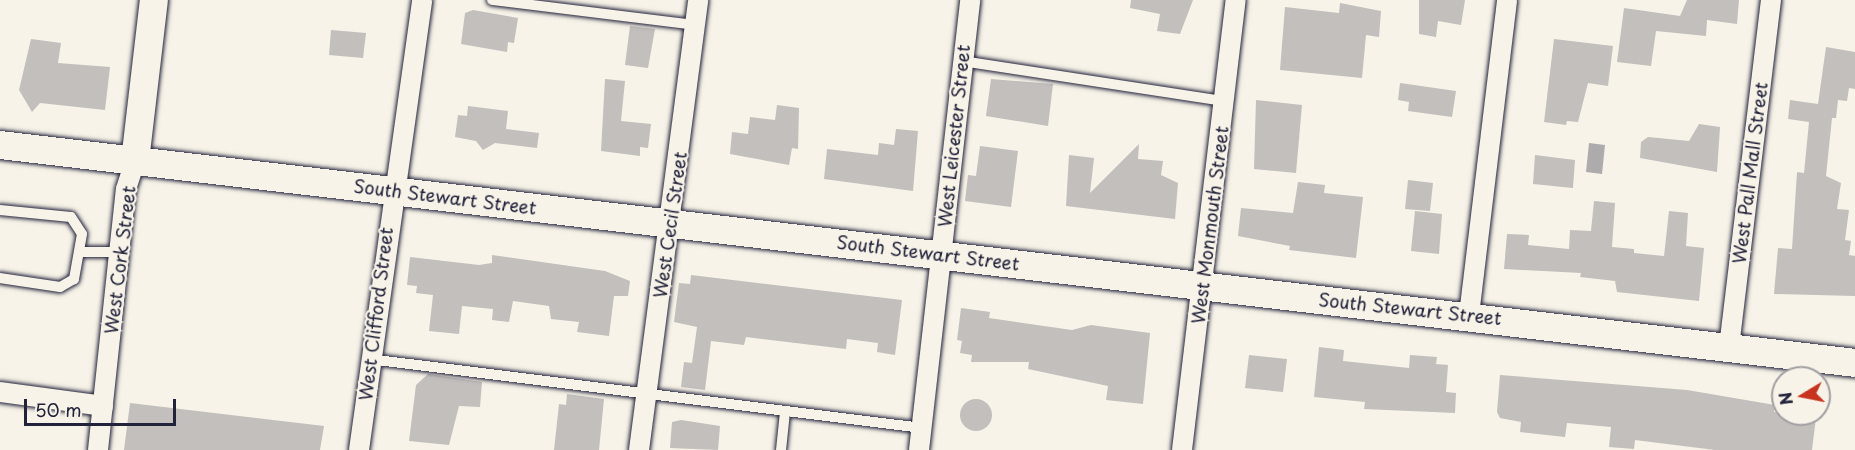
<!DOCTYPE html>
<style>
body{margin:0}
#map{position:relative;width:1855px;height:450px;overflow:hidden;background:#f7f3e8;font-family:"Playpen Sans",sans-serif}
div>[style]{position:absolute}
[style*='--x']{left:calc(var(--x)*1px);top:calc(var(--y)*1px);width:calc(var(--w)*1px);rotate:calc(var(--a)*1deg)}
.water>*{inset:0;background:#aeabad}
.building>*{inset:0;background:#c2bfbd}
.round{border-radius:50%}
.roads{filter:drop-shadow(0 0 2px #22223b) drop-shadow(0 0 2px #22223b)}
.lane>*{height:10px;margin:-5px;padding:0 5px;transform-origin:5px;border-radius:5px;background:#f7f3e8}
.street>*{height:20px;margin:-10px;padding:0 10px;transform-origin:10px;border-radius:10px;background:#f7f3e8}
.secondary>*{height:28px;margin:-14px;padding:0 14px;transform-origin:14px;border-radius:14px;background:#f7f3e8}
span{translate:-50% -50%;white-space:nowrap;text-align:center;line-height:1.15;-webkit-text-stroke:4.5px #f7f3e8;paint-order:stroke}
.street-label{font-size:18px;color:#22223b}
.north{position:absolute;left:1771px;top:366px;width:60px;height:60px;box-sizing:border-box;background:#f7f3e8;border:2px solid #a29fa3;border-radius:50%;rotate:260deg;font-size:16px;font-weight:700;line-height:24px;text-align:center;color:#22223b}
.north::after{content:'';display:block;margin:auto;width:21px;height:27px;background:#c8321e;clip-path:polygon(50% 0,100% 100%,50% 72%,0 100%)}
.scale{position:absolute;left:24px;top:399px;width:152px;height:27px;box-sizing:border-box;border:3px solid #22223b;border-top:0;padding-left:8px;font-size:18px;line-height:21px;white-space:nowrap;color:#22223b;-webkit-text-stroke:4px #f7f3e8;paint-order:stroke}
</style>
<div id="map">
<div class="water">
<i style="clip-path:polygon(1589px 143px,1605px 145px,1602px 174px,1586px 172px)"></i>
</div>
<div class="building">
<i style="clip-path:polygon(1131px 0,1193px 0,1180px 34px,1157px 31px,1160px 14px,1130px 8px)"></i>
<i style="clip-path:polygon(1419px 0,1465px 0,1461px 25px,1438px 21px,1436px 37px,1419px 34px)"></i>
<i style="clip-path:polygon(1687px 0,1739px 0,1737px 24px,1707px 20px,1706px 36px,1656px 31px,1651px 66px,1617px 62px,1624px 8px,1680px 16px)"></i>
<i style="clip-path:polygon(1340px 3px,1381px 11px,1379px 37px,1366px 35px,1362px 78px,1280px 70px,1285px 7px,1339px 13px)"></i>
<i style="clip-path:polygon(473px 10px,518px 18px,514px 43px,508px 42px,507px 52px,461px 44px,465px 13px)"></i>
<i style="clip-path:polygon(630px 26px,655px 29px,648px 68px,625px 65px)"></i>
<i style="clip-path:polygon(331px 30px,366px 33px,363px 58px,329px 55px)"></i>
<i style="clip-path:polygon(31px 39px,61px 43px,58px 63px,110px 67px,105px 110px,40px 103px,32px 112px,19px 90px)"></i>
<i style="clip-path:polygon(1554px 39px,1613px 46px,1608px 86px,1588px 83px,1578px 122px,1567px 121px,1566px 125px,1544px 122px)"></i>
<i style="clip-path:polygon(1826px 47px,1855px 52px,1855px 89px,1849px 88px,1847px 101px,1838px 100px,1836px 118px,1832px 118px,1826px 176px,1841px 183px,1837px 209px,1849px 210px,1845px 240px,1851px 241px,1849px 255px,1855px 256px,1855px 296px,1774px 294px,1778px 248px,1792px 249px,1797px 172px,1804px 173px,1809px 122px,1788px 119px,1790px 100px,1818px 104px)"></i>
<i style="clip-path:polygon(605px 79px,625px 81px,621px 121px,651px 124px,648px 148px,640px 147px,640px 156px,601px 151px)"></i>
<i style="clip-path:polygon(991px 79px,1053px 84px,1048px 126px,986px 116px)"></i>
<i style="clip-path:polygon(1400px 83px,1456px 91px,1452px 117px,1408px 111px,1409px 102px,1398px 100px)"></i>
<i style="clip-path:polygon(1256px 100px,1302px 105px,1296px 173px,1254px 169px)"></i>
<i style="clip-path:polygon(777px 105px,799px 108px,798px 149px,792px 148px,789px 165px,730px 154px,732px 132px,748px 134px,750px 117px,775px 120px)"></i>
<i style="clip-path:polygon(468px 106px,508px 111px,506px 129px,539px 133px,537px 148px,495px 143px,483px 150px,476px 141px,455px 137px,458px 115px,467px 116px)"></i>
<i style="clip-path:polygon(1699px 124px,1720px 127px,1717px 172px,1640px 158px,1641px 142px,1648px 137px,1689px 141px)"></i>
<i style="clip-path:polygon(896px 129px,918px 131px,913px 191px,824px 179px,827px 149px,878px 155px,879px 143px,894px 145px)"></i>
<i style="clip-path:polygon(1139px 144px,1138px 159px,1163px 161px,1161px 175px,1178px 183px,1175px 219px,1066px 206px,1069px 155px,1094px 158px,1090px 193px)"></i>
<i style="clip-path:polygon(980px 146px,1018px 151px,1011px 207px,965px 201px,968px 175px,976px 176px)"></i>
<i style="clip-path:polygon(1535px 155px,1575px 160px,1573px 188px,1533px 184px)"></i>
<i style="clip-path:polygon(1408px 180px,1433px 183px,1430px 211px,1405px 209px)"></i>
<i style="clip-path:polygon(1298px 182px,1325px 185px,1324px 193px,1363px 197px,1356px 258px,1289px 250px,1290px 246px,1238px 236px,1241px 208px,1293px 213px)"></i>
<i style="clip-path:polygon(1594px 201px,1615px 203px,1612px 247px,1634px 249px,1634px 253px,1664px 256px,1669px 211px,1688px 213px,1686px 246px,1704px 248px,1699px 301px,1617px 292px,1615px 281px,1580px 277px,1581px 273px,1504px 269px,1507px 234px,1529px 235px,1528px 245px,1569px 249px,1570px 230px,1591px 231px)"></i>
<i style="clip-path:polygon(1415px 211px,1442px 214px,1439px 254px,1411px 251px)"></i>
<i style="clip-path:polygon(492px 255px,605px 271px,630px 281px,628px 296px,614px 296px,609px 336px,577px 332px,579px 322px,551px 319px,549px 306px,513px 301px,509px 322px,492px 320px,493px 309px,462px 306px,459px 334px,429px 331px,433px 295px,416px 293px,417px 286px,407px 285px,410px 257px,479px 265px,492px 263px)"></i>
<i style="clip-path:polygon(691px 275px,902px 300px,895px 355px,877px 352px,878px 343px,847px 339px,846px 349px,746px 337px,744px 345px,711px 341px,705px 390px,681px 387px,684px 362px,692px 363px,697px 327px,674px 322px,679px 283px,690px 284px)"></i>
<i style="clip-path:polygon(961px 308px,990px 312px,989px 318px,1072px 330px,1091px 325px,1150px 333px,1143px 404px,1106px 400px,1108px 386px,1028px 369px,1029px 362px,971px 362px,972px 355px,960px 353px,962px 341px,957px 340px)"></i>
<i style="clip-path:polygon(1319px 347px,1344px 350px,1343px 361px,1409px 368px,1410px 355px,1437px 357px,1436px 364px,1448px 365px,1446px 392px,1456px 393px,1455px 413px,1364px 409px,1365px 402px,1314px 397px)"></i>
<i style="clip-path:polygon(1249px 355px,1287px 359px,1283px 392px,1245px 388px)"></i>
<i style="clip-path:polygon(428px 374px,482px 382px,480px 407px,459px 406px,449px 445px,409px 441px,416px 385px)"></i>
<i style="clip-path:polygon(1500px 375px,1687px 390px,1775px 405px,1774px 412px,1816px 418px,1812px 450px,1715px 450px,1635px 440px,1634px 449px,1609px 447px,1611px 427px,1567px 423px,1565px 437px,1520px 432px,1521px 422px,1500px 418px,1497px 412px)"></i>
<i style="clip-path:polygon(567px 394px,604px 399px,599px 450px,554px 450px,559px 404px,566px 405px)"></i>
<i class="round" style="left:960px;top:399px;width:32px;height:32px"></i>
<i style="clip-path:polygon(130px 403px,324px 426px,320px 450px,124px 450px)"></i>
<i style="clip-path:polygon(681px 420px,720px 426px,718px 450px,670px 448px,672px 422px)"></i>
</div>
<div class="roads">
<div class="lane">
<i style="--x:492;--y:0;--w:205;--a:7"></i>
<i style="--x:962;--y:61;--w:265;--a:8.7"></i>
<i style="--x:0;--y:210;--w:71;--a:5.6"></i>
<i style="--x:71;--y:217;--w:20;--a:57"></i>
<i style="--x:82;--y:234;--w:46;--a:100.1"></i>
<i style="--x:74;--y:279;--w:16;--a:150"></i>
<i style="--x:60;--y:287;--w:61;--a:-171.5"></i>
<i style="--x:79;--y:252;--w:40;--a:0"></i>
<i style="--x:369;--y:359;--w:557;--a:7.11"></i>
<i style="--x:781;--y:450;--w:38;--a:-84"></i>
</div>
<div class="street">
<i style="--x:1469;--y:315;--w:317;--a:-83.1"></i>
<i style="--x:1729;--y:347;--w:350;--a:-83.1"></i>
<i style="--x:0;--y:392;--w:104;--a:7.7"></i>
<i style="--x:98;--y:450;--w:262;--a:-83.9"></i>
<i style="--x:126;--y:189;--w:29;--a:-72"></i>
<i style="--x:359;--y:450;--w:454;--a:-82"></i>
<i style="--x:639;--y:450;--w:454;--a:-82.5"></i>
<i style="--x:919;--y:450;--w:453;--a:-83.5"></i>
<i style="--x:1182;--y:450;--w:453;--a:-83.2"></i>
</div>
<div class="secondary">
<i style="--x:0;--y:145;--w:1868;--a:6.7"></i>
<i style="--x:135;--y:161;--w:162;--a:-83.3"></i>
</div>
</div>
<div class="street-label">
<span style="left:954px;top:136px;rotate:-84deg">West Leicester Street</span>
<span style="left:1750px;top:173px;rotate:-83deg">West Pall Mall Street</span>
<span style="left:445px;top:197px;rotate:7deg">South Stewart Street</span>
<span style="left:670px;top:225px;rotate:-82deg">West Cecil Street</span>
<span style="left:1210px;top:225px;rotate:-83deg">West Monmouth Street</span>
<span style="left:928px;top:253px;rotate:7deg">South Stewart Street</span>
<span style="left:120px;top:260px;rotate:-83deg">West Cork Street</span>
<span style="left:1410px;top:309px;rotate:6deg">South Stewart Street</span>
<span style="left:376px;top:314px;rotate:-83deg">West Clifford Street</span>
</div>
<div class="north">N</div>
<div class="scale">50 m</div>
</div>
